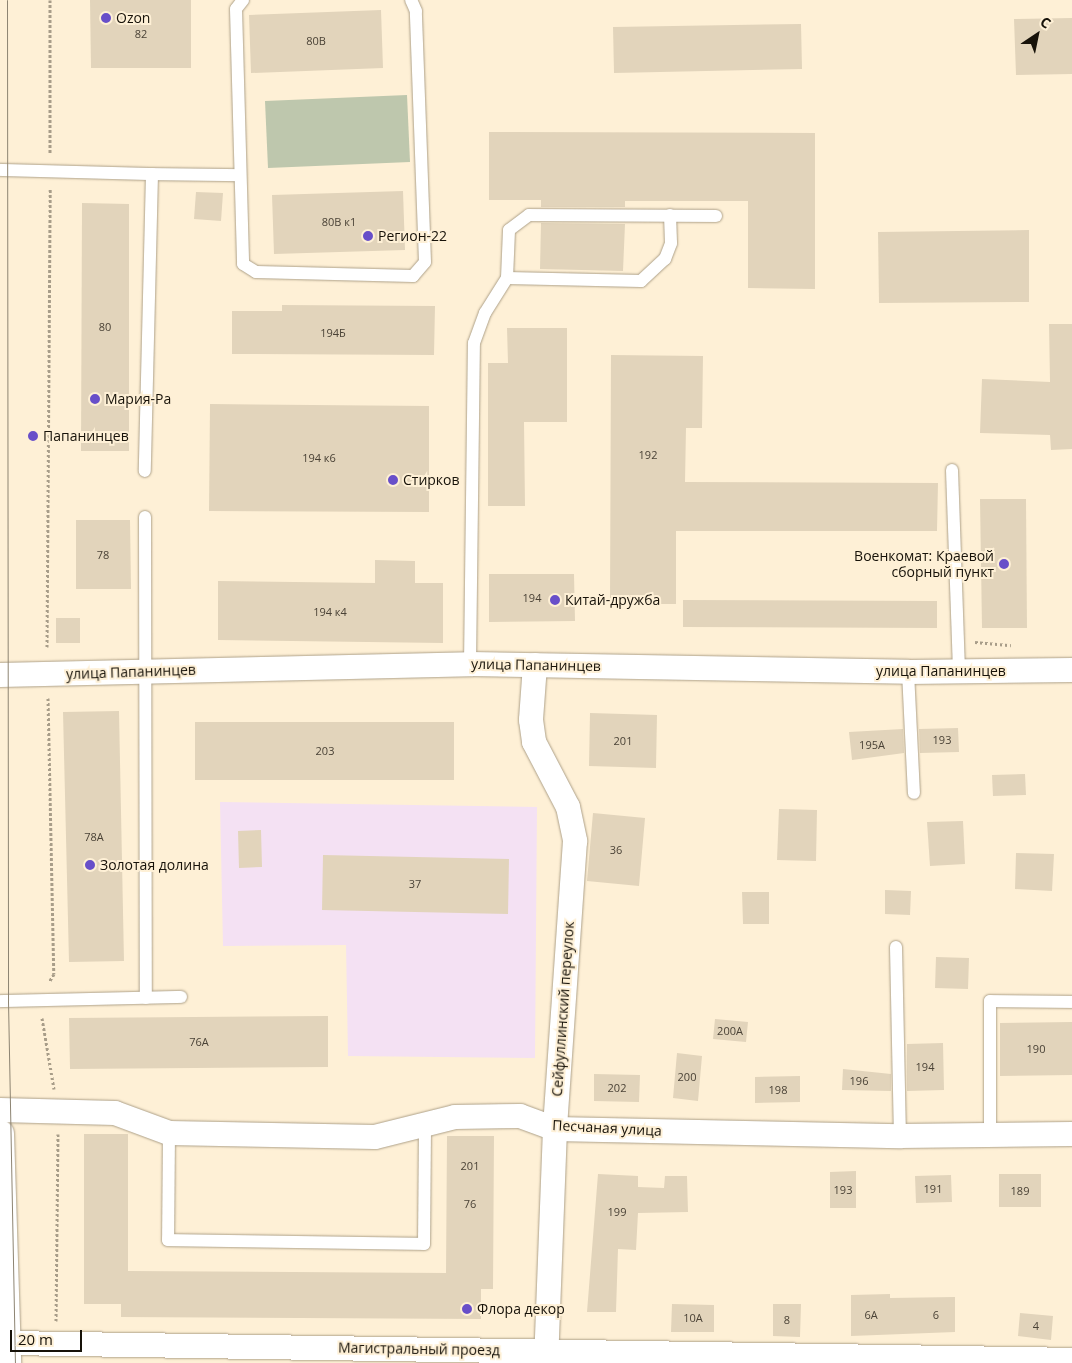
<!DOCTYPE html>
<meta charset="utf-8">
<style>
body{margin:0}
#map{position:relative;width:1072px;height:1363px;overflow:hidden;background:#fef0d6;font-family:"Open Sans",sans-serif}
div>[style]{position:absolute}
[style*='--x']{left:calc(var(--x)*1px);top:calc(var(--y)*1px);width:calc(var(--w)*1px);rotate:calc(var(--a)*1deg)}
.education>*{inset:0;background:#f4e1f3}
.green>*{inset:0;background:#bec7ad}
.building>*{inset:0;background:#e2d4bb}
.path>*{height:3px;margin-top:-1.5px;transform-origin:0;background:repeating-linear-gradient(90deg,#a89d89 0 2.5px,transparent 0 5px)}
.roads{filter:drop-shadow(0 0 1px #aea189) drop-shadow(0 0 1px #aea189)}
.service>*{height:12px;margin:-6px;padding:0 6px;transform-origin:6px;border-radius:6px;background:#fff}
.minor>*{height:24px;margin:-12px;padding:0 12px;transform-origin:12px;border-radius:12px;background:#fff}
.secondary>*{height:28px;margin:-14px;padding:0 14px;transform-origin:14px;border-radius:14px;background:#fff}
.tram>*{height:1px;margin:-0.5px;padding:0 0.5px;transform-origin:0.5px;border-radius:0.5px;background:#8d8472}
.dots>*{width:14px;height:14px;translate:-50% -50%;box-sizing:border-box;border:2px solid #fef0d6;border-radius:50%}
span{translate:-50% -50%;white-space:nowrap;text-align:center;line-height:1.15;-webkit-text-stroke:4px #fef0d6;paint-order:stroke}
.number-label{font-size:11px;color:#4a4236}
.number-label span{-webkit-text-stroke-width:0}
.poi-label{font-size:14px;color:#171209}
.left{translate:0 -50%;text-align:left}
.right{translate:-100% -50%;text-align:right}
.street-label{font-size:14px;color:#171209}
.north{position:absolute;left:1012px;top:10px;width:50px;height:50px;-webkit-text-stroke:4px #fef0d6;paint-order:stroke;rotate:34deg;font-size:14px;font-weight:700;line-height:20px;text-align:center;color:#171209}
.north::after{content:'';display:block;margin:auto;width:18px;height:22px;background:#171209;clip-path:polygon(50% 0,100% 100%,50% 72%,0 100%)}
.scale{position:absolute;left:10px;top:1330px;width:72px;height:22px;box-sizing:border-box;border:2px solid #171209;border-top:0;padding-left:6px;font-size:15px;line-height:18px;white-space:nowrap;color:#171209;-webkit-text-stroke:4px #fef0d6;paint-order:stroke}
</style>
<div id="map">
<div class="education">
<i style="clip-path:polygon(220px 802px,537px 807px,535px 1058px,348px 1056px,346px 945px,223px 946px)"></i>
</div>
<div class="green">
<i style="clip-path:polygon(407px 95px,410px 162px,268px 168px,265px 101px)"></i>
</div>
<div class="building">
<i style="clip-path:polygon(90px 0,191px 0,191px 68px,91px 68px)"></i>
<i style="clip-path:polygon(381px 10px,383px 68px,251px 73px,249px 15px)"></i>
<i style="clip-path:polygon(1072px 18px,1072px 74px,1016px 75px,1014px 19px)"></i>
<i style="clip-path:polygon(801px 24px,802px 69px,614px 73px,613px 27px)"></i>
<i style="clip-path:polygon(489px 132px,815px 133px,815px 289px,748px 288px,748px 201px,625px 201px,625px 207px,541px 207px,541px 200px,489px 200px)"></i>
<i style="clip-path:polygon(403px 191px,405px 250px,274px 254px,272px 195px)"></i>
<i style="clip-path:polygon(196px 192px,223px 193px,221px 221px,194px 219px)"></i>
<i style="clip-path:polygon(82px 203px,129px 204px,129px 451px,81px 451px)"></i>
<i style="clip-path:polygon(541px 223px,625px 224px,623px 271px,540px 269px)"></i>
<i style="clip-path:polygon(1029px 230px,1029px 302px,879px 303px,878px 232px)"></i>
<i style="clip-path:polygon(282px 305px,435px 306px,434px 355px,232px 354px,232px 311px,282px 311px)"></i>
<i style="clip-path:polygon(1049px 324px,1072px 324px,1072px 449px,1051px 450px,1050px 435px,980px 433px,982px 379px,1050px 382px)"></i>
<i style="clip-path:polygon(507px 328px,567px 328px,567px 422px,524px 422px,525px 506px,488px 506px,488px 363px,508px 363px)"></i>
<i style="clip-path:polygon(611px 355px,703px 356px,702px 428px,686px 428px,685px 482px,938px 483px,937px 531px,676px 531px,676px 604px,610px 604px)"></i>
<i style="clip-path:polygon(210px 404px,429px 406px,429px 512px,209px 511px)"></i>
<i style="clip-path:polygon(980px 499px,1026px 499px,1027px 628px,982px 628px)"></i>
<i style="clip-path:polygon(76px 520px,130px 520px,131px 589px,76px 589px)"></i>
<i style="clip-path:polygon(375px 560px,415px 561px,415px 583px,443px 583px,443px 643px,218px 640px,218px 581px,375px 583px)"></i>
<i style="clip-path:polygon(489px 574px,574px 574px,575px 621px,489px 622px)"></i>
<i style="clip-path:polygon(683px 600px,937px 601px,937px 628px,683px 627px)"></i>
<i style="clip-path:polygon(56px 618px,80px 618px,80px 643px,56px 643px)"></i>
<i style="clip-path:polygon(119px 711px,124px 961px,69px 962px,63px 712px)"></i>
<i style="clip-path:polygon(590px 713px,657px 715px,656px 768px,589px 766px)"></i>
<i style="clip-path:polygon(195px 722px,454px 722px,454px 780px,195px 780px)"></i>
<i style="clip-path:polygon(958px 728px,959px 752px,920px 753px,919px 729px)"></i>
<i style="clip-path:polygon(903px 729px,904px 753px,852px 760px,849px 732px)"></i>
<i style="clip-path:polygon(1025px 774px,1026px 795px,993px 796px,992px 775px)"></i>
<i style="clip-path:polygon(779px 809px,817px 810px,816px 861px,777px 860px)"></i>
<i style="clip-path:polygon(593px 813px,645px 818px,639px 886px,587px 881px)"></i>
<i style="clip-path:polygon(963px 821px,965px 864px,930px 866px,927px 822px)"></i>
<i style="clip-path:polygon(261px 830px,262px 867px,239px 868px,238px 831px)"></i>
<i style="clip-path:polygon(1016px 853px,1054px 854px,1052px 891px,1015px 889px)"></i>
<i style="clip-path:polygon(323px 855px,509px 859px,508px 914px,322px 910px)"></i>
<i style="clip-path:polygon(885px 890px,911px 891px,910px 915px,885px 914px)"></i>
<i style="clip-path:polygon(742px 892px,769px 892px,769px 924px,743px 924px)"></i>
<i style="clip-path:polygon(936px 957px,969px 958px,968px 989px,935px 988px)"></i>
<i style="clip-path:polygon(328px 1016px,328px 1067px,70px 1069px,69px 1018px)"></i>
<i style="clip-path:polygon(715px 1019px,748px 1022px,746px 1042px,713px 1039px)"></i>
<i style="clip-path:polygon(1072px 1022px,1072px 1075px,1000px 1076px,1000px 1023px)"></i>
<i style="clip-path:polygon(943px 1043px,944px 1090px,907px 1091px,907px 1044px)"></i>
<i style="clip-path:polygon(677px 1053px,702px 1056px,698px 1101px,673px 1098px)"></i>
<i style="clip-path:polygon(843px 1069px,891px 1074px,891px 1091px,842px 1090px)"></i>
<i style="clip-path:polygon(594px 1074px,640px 1075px,639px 1102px,594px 1101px)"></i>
<i style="clip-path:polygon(800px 1076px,800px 1102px,755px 1103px,755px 1077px)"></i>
<i style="clip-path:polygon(84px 1134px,128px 1134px,128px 1271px,446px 1273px,447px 1136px,494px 1136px,493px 1289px,481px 1289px,481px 1319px,121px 1317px,121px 1304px,84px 1304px)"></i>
<i style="clip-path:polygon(856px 1171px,856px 1208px,830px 1208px,830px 1172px)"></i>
<i style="clip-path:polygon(598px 1174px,638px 1176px,638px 1187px,664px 1188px,665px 1176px,687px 1176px,688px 1212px,638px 1213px,636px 1250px,618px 1249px,616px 1312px,587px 1312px)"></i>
<i style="clip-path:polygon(999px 1174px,1041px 1174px,1041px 1207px,999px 1207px)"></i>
<i style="clip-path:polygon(951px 1175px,952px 1202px,916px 1203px,915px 1176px)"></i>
<i style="clip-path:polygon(890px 1294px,890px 1298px,955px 1297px,955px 1332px,851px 1336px,851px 1295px)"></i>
<i style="clip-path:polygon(672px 1304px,714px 1305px,714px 1332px,671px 1332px)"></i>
<i style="clip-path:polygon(773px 1304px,801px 1304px,800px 1337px,773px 1336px)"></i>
<i style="clip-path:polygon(1020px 1313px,1053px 1316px,1051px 1340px,1018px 1336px)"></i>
</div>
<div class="path">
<i style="--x:50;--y:0;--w:154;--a:90"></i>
<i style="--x:975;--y:642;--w:36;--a:5"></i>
<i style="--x:47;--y:647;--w:459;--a:-89.6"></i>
<i style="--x:48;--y:698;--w:276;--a:88.8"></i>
<i style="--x:54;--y:974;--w:9;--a:122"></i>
<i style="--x:42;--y:1018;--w:72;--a:80.4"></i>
<i style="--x:56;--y:1321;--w:187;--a:-89.4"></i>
</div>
<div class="roads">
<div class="service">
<i style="--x:243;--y:0;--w:11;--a:128"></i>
<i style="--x:236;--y:9;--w:255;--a:88.4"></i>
<i style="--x:243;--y:264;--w:15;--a:32"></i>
<i style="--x:256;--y:272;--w:157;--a:1.5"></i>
<i style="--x:413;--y:276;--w:18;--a:-49"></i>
<i style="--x:425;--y:262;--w:251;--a:-92.1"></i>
<i style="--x:416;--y:11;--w:12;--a:-114"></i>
<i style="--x:0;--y:170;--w:152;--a:1.5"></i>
<i style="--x:152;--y:174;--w:297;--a:91.4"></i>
<i style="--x:152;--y:174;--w:87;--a:0.7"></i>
<i style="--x:507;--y:278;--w:134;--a:1.3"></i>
<i style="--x:641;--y:281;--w:33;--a:-43"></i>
<i style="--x:665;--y:259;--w:17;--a:-69"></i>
<i style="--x:671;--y:243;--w:28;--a:-92"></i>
<i style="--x:952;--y:470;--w:201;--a:88"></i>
<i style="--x:145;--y:517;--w:481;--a:89.9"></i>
<i style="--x:470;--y:664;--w:321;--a:-89.3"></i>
<i style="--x:474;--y:343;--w:32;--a:-70"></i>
<i style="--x:485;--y:313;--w:41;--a:-57.8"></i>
<i style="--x:507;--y:278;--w:48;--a:-87.6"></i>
<i style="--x:509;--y:230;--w:25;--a:-37"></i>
<i style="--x:529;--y:215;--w:187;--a:0.3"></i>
<i style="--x:908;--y:672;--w:121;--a:87.2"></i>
<i style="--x:896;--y:947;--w:189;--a:88.8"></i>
<i style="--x:0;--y:1001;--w:181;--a:-1.3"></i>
<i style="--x:169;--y:1133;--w:107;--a:90.5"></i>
<i style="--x:168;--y:1240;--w:256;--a:0.9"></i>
<i style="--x:424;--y:1244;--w:120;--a:-89.5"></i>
<i style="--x:990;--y:1135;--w:134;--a:-90"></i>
<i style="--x:990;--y:1001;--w:82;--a:0.7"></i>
</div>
<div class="minor">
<i style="--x:535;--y:665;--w:55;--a:94.2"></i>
<i style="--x:531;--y:720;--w:22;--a:82"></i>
<i style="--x:534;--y:742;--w:73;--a:62.4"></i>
<i style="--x:568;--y:807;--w:35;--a:78"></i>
<i style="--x:575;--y:841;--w:289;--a:94"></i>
<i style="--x:555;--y:1129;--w:234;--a:92.2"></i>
<i style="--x:0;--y:675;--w:470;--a:-1.3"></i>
<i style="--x:470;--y:664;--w:438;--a:1"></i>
<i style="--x:908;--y:672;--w:164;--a:-0.7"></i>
<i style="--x:0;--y:1110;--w:115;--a:1.5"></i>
<i style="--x:115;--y:1113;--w:58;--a:20.3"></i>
<i style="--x:169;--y:1133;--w:206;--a:1.1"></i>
<i style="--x:375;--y:1137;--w:82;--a:-14"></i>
<i style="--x:455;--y:1117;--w:65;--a:-0.9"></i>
<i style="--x:520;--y:1116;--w:37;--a:20"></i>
<i style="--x:555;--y:1129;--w:345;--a:1.2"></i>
<i style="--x:900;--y:1136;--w:172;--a:-0.7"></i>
<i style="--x:7;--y:1343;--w:1065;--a:0.91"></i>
</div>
<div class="secondary">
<i style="--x:0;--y:1134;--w:229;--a:88.2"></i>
</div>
</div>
<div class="tram">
<i style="--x:7;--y:0;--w:1001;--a:89.94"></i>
<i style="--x:8;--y:1001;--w:362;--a:88.9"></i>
</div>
<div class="dots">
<i style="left:106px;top:18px;background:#684fc9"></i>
<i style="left:368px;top:236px;background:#684fc9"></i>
<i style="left:95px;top:399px;background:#684fc9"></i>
<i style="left:33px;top:436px;background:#684fc9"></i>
<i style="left:393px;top:480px;background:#684fc9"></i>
<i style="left:1004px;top:564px;background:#684fc9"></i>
<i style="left:555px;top:600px;background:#684fc9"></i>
<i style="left:90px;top:865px;background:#684fc9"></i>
<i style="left:467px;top:1309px;background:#684fc9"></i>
</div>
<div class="number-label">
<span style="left:141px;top:34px">82</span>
<span style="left:316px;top:41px">80В</span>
<span style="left:339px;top:222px">80В к1</span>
<span style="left:105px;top:327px">80</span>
<span style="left:333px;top:333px">194Б</span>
<span style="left:648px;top:455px">192</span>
<span style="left:319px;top:458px">194 к6</span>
<span style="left:103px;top:555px">78</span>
<span style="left:532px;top:598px">194</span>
<span style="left:330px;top:612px">194 к4</span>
<span style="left:942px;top:740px">193</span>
<span style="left:623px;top:741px">201</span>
<span style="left:872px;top:745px">195А</span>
<span style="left:325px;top:751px">203</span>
<span style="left:94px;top:837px">78А</span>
<span style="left:616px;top:850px">36</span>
<span style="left:415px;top:884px">37</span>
<span style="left:730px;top:1031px">200А</span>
<span style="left:199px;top:1042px">76А</span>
<span style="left:1036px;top:1049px">190</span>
<span style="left:925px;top:1067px">194</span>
<span style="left:687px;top:1077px">200</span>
<span style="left:859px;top:1081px">196</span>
<span style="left:617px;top:1088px">202</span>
<span style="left:778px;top:1090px">198</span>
<span style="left:470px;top:1166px">201</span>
<span style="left:933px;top:1189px">191</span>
<span style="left:843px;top:1190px">193</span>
<span style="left:1020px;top:1191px">189</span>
<span style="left:470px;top:1204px">76</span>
<span style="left:617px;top:1212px">199</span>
<span style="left:871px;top:1315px">6А</span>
<span style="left:936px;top:1315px">6</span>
<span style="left:693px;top:1318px">10А</span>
<span style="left:787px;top:1320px">8</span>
<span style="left:1036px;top:1326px">4</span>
</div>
<div class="poi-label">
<span class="left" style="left:116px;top:18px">Ozon</span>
<span class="left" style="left:378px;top:236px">Регион-22</span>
<span class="left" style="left:105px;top:399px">Мария-Ра</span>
<span class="left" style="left:43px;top:436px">Папанинцев</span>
<span class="left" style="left:403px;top:480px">Стирков</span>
<span class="right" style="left:994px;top:564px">Военкомат: Краевой<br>сборный пункт</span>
<span class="left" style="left:565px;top:600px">Китай-дружба</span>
<span class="left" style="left:100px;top:865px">Золотая долина</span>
<span class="left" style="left:477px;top:1309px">Флора декор</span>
</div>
<div class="street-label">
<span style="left:536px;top:665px;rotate:1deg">улица Папанинцев</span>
<span style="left:941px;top:671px">улица Папанинцев</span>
<span style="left:131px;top:672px;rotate:-2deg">улица Папанинцев</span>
<span style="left:563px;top:1009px;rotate:-86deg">Сейфуллинский переулок</span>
<span style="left:607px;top:1128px;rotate:3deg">Песчаная улица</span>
<span style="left:419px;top:1349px;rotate:1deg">Магистральный проезд</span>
</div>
<div class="north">С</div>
<div class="scale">20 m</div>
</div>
